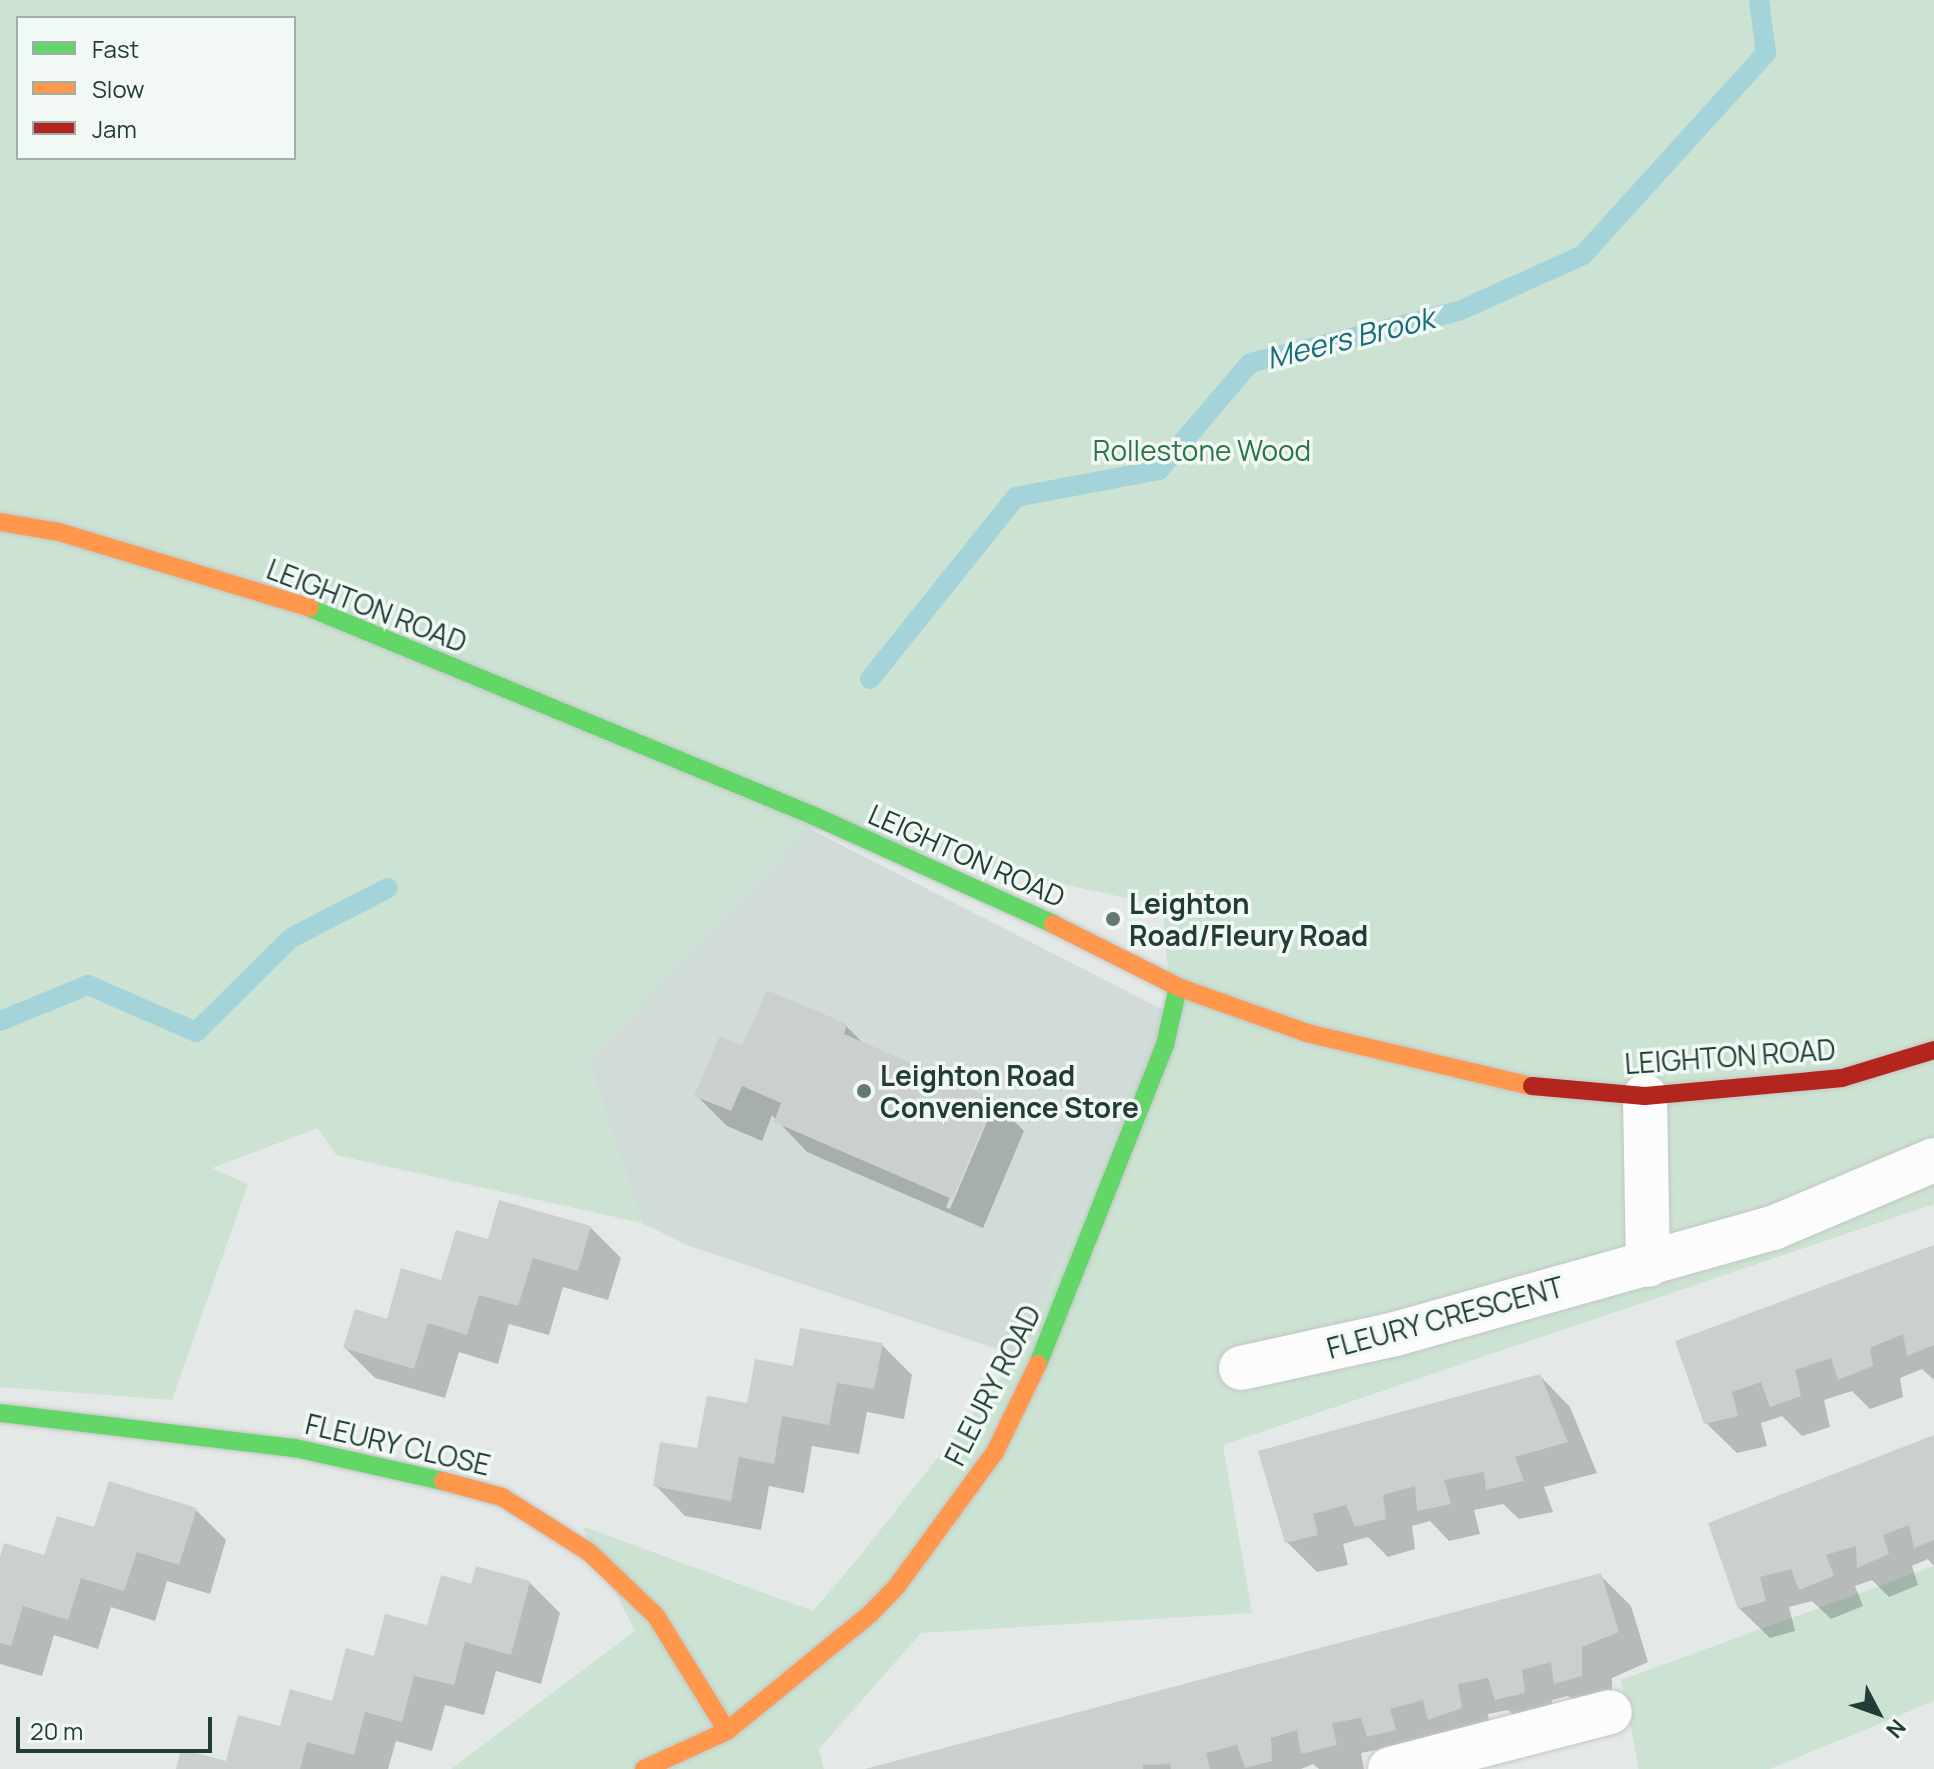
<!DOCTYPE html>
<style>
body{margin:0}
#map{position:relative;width:1934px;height:1769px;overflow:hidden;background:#e4e9e7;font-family:Manrope,sans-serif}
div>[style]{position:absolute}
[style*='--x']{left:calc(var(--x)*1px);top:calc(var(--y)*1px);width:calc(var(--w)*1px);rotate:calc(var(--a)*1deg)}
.built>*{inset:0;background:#d1dbd7}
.green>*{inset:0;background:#cce3d3}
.shadow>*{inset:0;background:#0003}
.stream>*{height:20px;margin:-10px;padding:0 10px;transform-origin:10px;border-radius:10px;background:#a4d3d9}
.building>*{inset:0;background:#cbd0ce}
.roads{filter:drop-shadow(0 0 2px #c1c6c4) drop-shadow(0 0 2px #c1c6c4)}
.street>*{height:44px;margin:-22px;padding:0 22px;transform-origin:22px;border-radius:22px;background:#fbfcfb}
.fast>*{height:18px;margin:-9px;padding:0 9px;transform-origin:9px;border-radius:9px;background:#63d668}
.slow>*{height:18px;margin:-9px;padding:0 9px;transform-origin:9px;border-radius:9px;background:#ff974d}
.jam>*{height:18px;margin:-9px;padding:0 9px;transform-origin:9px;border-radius:9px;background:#b3261e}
.dots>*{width:22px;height:22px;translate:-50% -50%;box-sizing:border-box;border:4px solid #f2f9f5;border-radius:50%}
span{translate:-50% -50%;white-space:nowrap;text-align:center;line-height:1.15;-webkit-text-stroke:7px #f2f9f5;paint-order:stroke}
.park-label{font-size:28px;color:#2a7545}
.street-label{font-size:28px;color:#213d35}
.poi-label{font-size:28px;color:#213d35;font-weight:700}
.left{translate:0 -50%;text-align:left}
.water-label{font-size:30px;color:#196d7b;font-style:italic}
.legend{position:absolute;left:16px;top:16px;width:280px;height:144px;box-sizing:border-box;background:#f2f9f5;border:2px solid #9eaea8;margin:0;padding:10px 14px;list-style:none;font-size:24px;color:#213d35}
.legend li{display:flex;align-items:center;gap:16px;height:40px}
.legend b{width:40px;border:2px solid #9eaea8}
.north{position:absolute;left:1838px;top:1673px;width:80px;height:80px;-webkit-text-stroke:6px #f2f9f5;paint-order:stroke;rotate:131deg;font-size:22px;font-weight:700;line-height:32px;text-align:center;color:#213d35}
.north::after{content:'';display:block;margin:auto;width:28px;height:36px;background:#213d35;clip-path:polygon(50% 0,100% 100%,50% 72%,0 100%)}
.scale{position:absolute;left:16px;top:1717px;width:196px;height:36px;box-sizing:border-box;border:4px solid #213d35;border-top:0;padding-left:10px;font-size:24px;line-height:28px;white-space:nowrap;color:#213d35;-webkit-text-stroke:6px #f2f9f5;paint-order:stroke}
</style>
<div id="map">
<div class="built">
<i style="clip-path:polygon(808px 828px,1171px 1014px,1018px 1356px,689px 1246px,642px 1223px,588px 1060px)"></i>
</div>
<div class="green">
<i style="clip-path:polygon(evenodd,0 0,1934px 0,1934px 1204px,1223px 1445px,1252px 1613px,921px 1633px,819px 1749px,824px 1769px,451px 1769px,635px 1631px,582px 1526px,813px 1611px,855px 1562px,1018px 1356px,1171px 1014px,1163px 906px,808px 828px,588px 1060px,642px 1223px,336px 1155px,318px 1128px,212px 1168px,248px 1184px,172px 1400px,0 1387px,0 0,18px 18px,294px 18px,294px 158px,18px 158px,18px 18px)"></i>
<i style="clip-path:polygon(1934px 1566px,1934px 1701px,1770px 1769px,1639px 1769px,1621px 1680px)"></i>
</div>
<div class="shadow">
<i style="clip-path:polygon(evenodd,846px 1026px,865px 1045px,994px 1101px,1024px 1131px,983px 1228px,807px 1152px,772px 1115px,762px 1141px,727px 1126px,696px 1095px,743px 1048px,846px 1026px,987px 1112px,991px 1112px,950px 1209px,946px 1207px,987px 1112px)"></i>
<i style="clip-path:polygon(590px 1227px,621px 1258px,608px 1300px,563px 1287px,549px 1335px,509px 1324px,498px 1364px,459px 1352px,445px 1398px,375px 1378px,345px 1348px,443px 1282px)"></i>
<i style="clip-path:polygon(1934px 1247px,1934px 1380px,1922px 1369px,1900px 1378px,1903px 1397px,1870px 1409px,1852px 1391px,1824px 1400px,1830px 1427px,1802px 1436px,1782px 1416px,1761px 1423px,1767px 1446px,1737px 1453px,1706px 1423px,1678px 1342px)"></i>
<i style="clip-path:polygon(882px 1345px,912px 1375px,904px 1419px,867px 1412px,859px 1454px,812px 1446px,804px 1493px,769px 1486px,761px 1530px,685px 1516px,655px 1485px,795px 1369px)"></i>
<i style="clip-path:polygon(1540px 1376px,1570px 1407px,1597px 1473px,1544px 1487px,1553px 1512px,1519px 1519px,1503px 1504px,1474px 1510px,1480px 1534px,1449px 1541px,1430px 1521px,1412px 1526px,1415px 1549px,1388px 1557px,1368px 1537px,1343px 1544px,1348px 1565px,1317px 1572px,1287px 1542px,1260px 1453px)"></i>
<i style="clip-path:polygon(1934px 1437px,1934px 1566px,1928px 1559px,1912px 1566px,1918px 1585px,1889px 1597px,1872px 1580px,1855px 1586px,1863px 1606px,1831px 1619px,1812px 1601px,1789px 1607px,1795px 1631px,1770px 1638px,1739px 1608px,1711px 1524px)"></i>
<i style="clip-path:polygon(196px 1510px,226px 1540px,210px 1594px,167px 1581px,155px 1621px,111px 1607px,98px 1649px,54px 1635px,42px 1676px,0 1664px,0 1564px,46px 1557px,96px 1530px)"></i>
<i style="clip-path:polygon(1600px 1575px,1631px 1606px,1648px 1662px,1612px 1678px,1612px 1706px,1587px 1714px,1568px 1696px,1552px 1700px,1554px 1724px,1527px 1729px,1508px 1710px,1488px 1714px,1491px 1738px,1460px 1749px,1443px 1732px,1419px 1739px,1399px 1767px,1382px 1749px,1361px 1753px,1364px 1769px,1319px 1769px,1313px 1764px,1301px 1769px,869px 1769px)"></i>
<i style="clip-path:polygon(529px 1582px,560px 1613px,541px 1684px,496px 1671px,484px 1715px,445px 1705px,432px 1751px,396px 1741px,388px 1769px,178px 1769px,227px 1763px,282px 1729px,333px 1703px,375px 1658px,428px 1627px,472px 1586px)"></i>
</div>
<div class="stream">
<i style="--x:870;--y:679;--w:233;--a:-51.3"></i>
<i style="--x:1016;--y:497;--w:146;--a:-10.7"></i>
<i style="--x:1159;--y:470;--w:140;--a:-49.6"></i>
<i style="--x:1250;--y:363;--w:215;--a:-14"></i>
<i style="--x:1459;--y:311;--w:136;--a:-24.3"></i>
<i style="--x:1583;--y:255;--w:273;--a:-47.8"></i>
<i style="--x:1766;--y:53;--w:53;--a:-97.5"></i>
<i style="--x:0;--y:1021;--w:95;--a:-22.2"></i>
<i style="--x:88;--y:985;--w:118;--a:23.5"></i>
<i style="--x:196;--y:1032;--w:134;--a:-44.7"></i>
<i style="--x:291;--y:938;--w:109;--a:-27.3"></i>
</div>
<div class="building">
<i style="clip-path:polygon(767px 990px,847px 1024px,844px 1034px,995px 1099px,952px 1199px,774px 1122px,781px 1103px,742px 1086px,731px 1111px,694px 1096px,720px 1036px,742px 1046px)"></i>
<i style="clip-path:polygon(499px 1200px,591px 1226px,578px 1271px,533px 1258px,518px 1306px,479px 1295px,467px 1335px,428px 1323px,414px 1369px,343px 1348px,355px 1309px,387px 1319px,401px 1268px,441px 1280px,456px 1230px,488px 1239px)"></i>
<i style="clip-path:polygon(1934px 1245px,1934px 1345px,1907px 1356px,1903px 1334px,1870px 1348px,1873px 1366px,1838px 1380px,1831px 1358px,1795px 1370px,1801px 1396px,1770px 1407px,1761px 1382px,1732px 1392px,1738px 1416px,1704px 1424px,1675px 1341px)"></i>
<i style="clip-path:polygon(800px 1328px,883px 1343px,874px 1389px,837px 1383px,829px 1425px,782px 1416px,774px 1464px,739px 1457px,731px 1501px,653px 1486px,660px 1442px,697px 1448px,707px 1396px,747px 1403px,755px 1359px,793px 1366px)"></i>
<i style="clip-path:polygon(1540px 1374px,1568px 1442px,1515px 1457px,1524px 1481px,1486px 1490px,1484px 1472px,1444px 1480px,1451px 1504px,1417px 1511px,1415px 1486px,1383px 1495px,1386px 1519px,1355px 1527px,1346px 1505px,1313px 1514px,1318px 1535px,1285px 1543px,1258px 1451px)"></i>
<i style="clip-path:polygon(1934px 1435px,1934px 1540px,1914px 1548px,1909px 1525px,1883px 1535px,1889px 1554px,1857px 1568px,1856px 1546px,1826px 1555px,1834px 1576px,1799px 1590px,1791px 1569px,1760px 1577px,1766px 1601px,1738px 1609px,1708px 1523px)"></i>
<i style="clip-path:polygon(109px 1481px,197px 1508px,179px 1565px,137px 1552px,124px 1591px,81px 1578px,68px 1620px,23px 1606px,11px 1646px,0 1643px,0 1557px,4px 1543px,44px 1555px,57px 1516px,94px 1527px)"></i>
<i style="clip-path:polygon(476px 1566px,530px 1581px,511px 1655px,465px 1642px,454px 1685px,414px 1676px,402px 1722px,365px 1712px,354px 1755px,307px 1742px,300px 1769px,176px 1769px,181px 1749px,226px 1761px,238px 1715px,280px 1726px,290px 1689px,332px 1701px,346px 1648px,374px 1656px,385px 1614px,427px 1625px,441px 1575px,471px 1584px)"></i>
<i style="clip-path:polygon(1601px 1573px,1619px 1632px,1582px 1647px,1582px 1676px,1554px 1684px,1551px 1662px,1522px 1670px,1525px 1693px,1495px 1700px,1488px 1678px,1458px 1684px,1462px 1708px,1428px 1720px,1423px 1700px,1390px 1709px,1396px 1730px,1367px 1737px,1361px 1718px,1332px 1723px,1337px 1745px,1301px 1754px,1297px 1730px,1271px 1738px,1272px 1761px,1245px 1768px,1237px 1745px,1206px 1753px,1210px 1769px,1171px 1769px,1170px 1764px,1143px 1765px,1143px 1769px,865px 1769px)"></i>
</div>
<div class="roads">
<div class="street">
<i style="--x:1645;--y:1096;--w:169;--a:89"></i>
<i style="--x:1241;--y:1368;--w:158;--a:-12.4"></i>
<i style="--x:1395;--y:1334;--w:393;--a:-15.7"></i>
<i style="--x:1773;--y:1228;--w:175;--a:-22.9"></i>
<i style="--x:1390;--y:1769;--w:227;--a:-14.5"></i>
</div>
<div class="fast">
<i style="--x:310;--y:608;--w:543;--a:22.41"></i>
<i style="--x:812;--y:815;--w:265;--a:24.3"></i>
<i style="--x:1038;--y:1364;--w:343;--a:-68.3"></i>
<i style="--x:1165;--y:1045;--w:59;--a:-77.4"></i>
<i style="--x:0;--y:1413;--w:297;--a:6.8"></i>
<i style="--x:295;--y:1448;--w:152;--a:12.6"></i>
</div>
<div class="slow">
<i style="--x:0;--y:522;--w:60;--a:9.6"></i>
<i style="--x:59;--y:532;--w:262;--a:16.8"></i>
<i style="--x:1053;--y:924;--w:140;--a:26.7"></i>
<i style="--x:1178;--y:987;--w:137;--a:19.6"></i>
<i style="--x:1307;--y:1033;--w:231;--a:13.3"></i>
<i style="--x:443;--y:1481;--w:61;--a:15.2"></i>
<i style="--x:502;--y:1497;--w:103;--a:32.3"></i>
<i style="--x:589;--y:1552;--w:93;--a:43.7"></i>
<i style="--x:656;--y:1616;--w:135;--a:58.3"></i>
<i style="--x:644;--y:1769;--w:91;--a:-24.6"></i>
<i style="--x:727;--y:1731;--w:186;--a:-39.3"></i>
<i style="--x:871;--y:1613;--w:37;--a:-46"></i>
<i style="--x:897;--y:1586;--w:166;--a:-53.8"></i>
<i style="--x:995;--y:1452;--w:98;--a:-64"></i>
</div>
<div class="jam">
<i style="--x:1532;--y:1086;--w:113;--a:5.1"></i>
<i style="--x:1645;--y:1096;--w:198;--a:-5.2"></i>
<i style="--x:1842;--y:1078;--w:96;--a:-16.9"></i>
</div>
</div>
<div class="dots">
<i style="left:1113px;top:919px;background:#657973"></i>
<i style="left:864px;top:1091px;background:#657973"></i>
</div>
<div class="park-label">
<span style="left:1202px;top:450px">Rollestone Wood</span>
</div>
<div class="street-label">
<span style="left:367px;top:605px;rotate:21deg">LEIGHTON ROAD</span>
<span style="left:967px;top:855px;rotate:24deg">LEIGHTON ROAD</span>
<span style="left:1730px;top:1056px;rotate:-4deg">LEIGHTON ROAD</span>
<span style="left:1445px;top:1317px;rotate:-15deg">FLEURY CRESCENT</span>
<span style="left:992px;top:1385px;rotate:-63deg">FLEURY ROAD</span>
<span style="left:398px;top:1444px;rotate:13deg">FLEURY CLOSE</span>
</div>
<div class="poi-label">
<span class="left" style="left:1129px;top:919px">Leighton<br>Road/Fleury Road</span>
<span class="left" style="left:880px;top:1091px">Leighton Road<br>Convenience Store</span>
</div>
<div class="water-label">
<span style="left:1350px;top:338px;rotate:-14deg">Meers Brook</span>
</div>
<ul class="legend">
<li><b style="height:10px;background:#63d668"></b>Fast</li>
<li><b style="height:10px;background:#ff974d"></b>Slow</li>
<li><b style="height:10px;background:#b3261e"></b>Jam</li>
</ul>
<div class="north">N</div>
<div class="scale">20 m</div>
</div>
